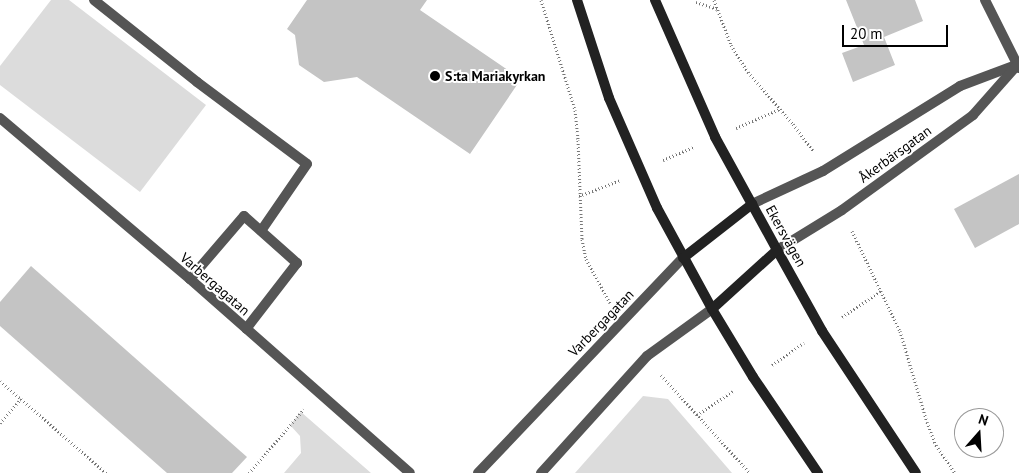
<!DOCTYPE html>
<meta charset="utf-8">
<style>
body{margin:0}
#map{position:relative;width:1019px;height:473px;overflow:hidden;background:#fff;font-family:"PT Sans",sans-serif}
div>[style]{position:absolute}
[style*='--x']{left:calc(var(--x)*1px);top:calc(var(--y)*1px);width:calc(var(--w)*1px);rotate:calc(var(--a)*1deg)}
.green>*{inset:0;background:#dcdcdc}
.building>*{inset:0;background:#c4c4c4}
.path>*{height:3px;margin-top:-1.5px;transform-origin:0;background:repeating-linear-gradient(90deg,#777 0 1px,transparent 0 3.5px)}
.service>*{height:10px;margin:-5px;padding:0 5px;transform-origin:5px;border-radius:5px;background:#555}
.minor>*{height:10px;margin:-5px;padding:0 5px;transform-origin:5px;border-radius:5px;background:#555}
.secondary>*{height:10px;margin:-5px;padding:0 5px;transform-origin:5px;border-radius:5px;background:#222}
.dots>*{width:14px;height:14px;translate:-50% -50%;box-sizing:border-box;border:2px solid #fff;border-radius:50%}
span{translate:-50% -50%;white-space:nowrap;text-align:center;line-height:1.15;-webkit-text-stroke:4px #fff;paint-order:stroke}
.poi-label{font-size:14px;color:#000;font-weight:700}
.left{translate:0 -50%;text-align:left}
.street-label{font-size:14px;color:#000}
.north{position:absolute;left:954px;top:408px;width:50px;height:50px;box-sizing:border-box;background:#fff;border:1px solid #999;border-radius:50%;rotate:19deg;font-size:14px;font-weight:700;line-height:20px;text-align:center;color:#000}
.north::after{content:'';display:block;margin:auto;width:18px;height:22px;background:#000;clip-path:polygon(50% 0,100% 100%,50% 72%,0 100%)}
.scale{position:absolute;left:842px;top:25px;width:106px;height:22px;box-sizing:border-box;border:2px solid #000;border-top:0;padding-left:6px;font-size:15px;line-height:18px;white-space:nowrap;color:#000;-webkit-text-stroke:4px #fff;paint-order:stroke}
</style>
<div id="map">
<div class="green">
<i style="clip-path:polygon(51px 0,69px 0,206px 105px,140px 192px,0 85px,0 66px)"></i>
<i style="clip-path:polygon(643px 396px,668px 399px,732px 473px,575px 473px)"></i>
<i style="clip-path:polygon(301px 412px,371px 473px,284px 473px,301px 453px,300px 436px,290px 425px)"></i>
</div>
<div class="building">
<i style="clip-path:polygon(307px 0,427px 0,420px 10px,521px 79px,470px 154px,357px 77px,324px 82px,299px 65px,295px 35px,287px 29px)"></i>
<i style="clip-path:polygon(846px 0,915px 0,923px 21px,884px 37px,895px 65px,853px 82px,842px 53px,864px 45px)"></i>
<i style="clip-path:polygon(1019px 174px,1019px 224px,975px 248px,954px 209px)"></i>
<i style="clip-path:polygon(31px 266px,247px 457px,232px 473px,167px 473px,0 326px,0 302px)"></i>
</div>
<div class="path">
<i style="--x:541;--y:0;--w:115;--a:72.8"></i>
<i style="--x:575;--y:110;--w:30;--a:84"></i>
<i style="--x:578;--y:140;--w:99;--a:87.7"></i>
<i style="--x:582;--y:239;--w:20;--a:79"></i>
<i style="--x:586;--y:259;--w:50;--a:61.4"></i>
<i style="--x:714;--y:0;--w:48;--a:69.3"></i>
<i style="--x:731;--y:45;--w:32;--a:58"></i>
<i style="--x:748;--y:72;--w:69;--a:49.1"></i>
<i style="--x:793;--y:124;--w:34;--a:53"></i>
<i style="--x:696;--y:2;--w:22;--a:18"></i>
<i style="--x:736;--y:128;--w:48;--a:-23.4"></i>
<i style="--x:663;--y:160;--w:33;--a:-23"></i>
<i style="--x:579;--y:196;--w:45;--a:-20.9"></i>
<i style="--x:852;--y:231;--w:111;--a:64.4"></i>
<i style="--x:900;--y:331;--w:95;--a:73.5"></i>
<i style="--x:927;--y:422;--w:25;--a:69"></i>
<i style="--x:936;--y:445;--w:34;--a:56"></i>
<i style="--x:842;--y:317;--w:47;--a:-33.7"></i>
<i style="--x:772;--y:365;--w:39;--a:-35"></i>
<i style="--x:661;--y:375;--w:132;--a:47.8"></i>
<i style="--x:0;--y:381;--w:28;--a:41"></i>
<i style="--x:697;--y:415;--w:43;--a:-33.7"></i>
<i style="--x:0;--y:423;--w:32;--a:-49"></i>
<i style="--x:21;--y:399;--w:113;--a:41"></i>
<i style="--x:249;--y:473;--w:84;--a:-49.3"></i>
</div>
<div class="service">
<i style="--x:94;--y:0;--w:132;--a:38.5"></i>
<i style="--x:197;--y:82;--w:137;--a:36.7"></i>
<i style="--x:307;--y:164;--w:81;--a:124.5"></i>
<i style="--x:190;--y:279;--w:83;--a:-49.4"></i>
<i style="--x:244;--y:216;--w:71;--a:41.6"></i>
<i style="--x:297;--y:263;--w:83;--a:127.7"></i>
</div>
<div class="minor">
<i style="--x:985;--y:0;--w:76;--a:63.4"></i>
<i style="--x:0;--y:118;--w:249;--a:40.3"></i>
<i style="--x:190;--y:279;--w:293;--a:41.4"></i>
<i style="--x:752;--y:204;--w:78;--a:-24.9"></i>
<i style="--x:823;--y:171;--w:161;--a:-31.8"></i>
<i style="--x:960;--y:86;--w:60;--a:-20.6"></i>
<i style="--x:777;--y:250;--w:76;--a:-31.6"></i>
<i style="--x:842;--y:210;--w:162;--a:-35.9"></i>
<i style="--x:973;--y:115;--w:69;--a:-48.5"></i>
<i style="--x:478;--y:473;--w:297;--a:-46.4"></i>
<i style="--x:541;--y:473;--w:158;--a:-47.8"></i>
<i style="--x:647;--y:356;--w:80;--a:-35.9"></i>
</div>
<div class="secondary">
<i style="--x:577;--y:0;--w:103;--a:71.9"></i>
<i style="--x:609;--y:98;--w:120;--a:66.4"></i>
<i style="--x:657;--y:208;--w:115;--a:61.4"></i>
<i style="--x:712;--y:309;--w:79;--a:58.9"></i>
<i style="--x:753;--y:377;--w:116;--a:55.9"></i>
<i style="--x:655;--y:0;--w:150;--a:66.3"></i>
<i style="--x:715;--y:137;--w:129;--a:61.2"></i>
<i style="--x:777;--y:250;--w:93;--a:60.9"></i>
<i style="--x:822;--y:331;--w:170;--a:56.5"></i>
<i style="--x:683;--y:258;--w:88;--a:-38"></i>
<i style="--x:712;--y:309;--w:88;--a:-42.2"></i>
</div>
<div class="dots">
<i style="left:435px;top:76px;background:#000"></i>
</div>
<div class="poi-label">
<span class="left" style="left:445px;top:76px">S:ta Mariakyrkan</span>
</div>
<div class="street-label">
<span style="left:895px;top:154px;rotate:-36deg">Åkerbärsgatan</span>
<span style="left:786px;top:236px;rotate:61deg">Ekersvägen</span>
<span style="left:215px;top:284px;rotate:41deg">Varbergagatan</span>
<span style="left:601px;top:323px;rotate:-46deg">Varbergagatan</span>
</div>
<div class="north">N</div>
<div class="scale">20 m</div>
</div>
